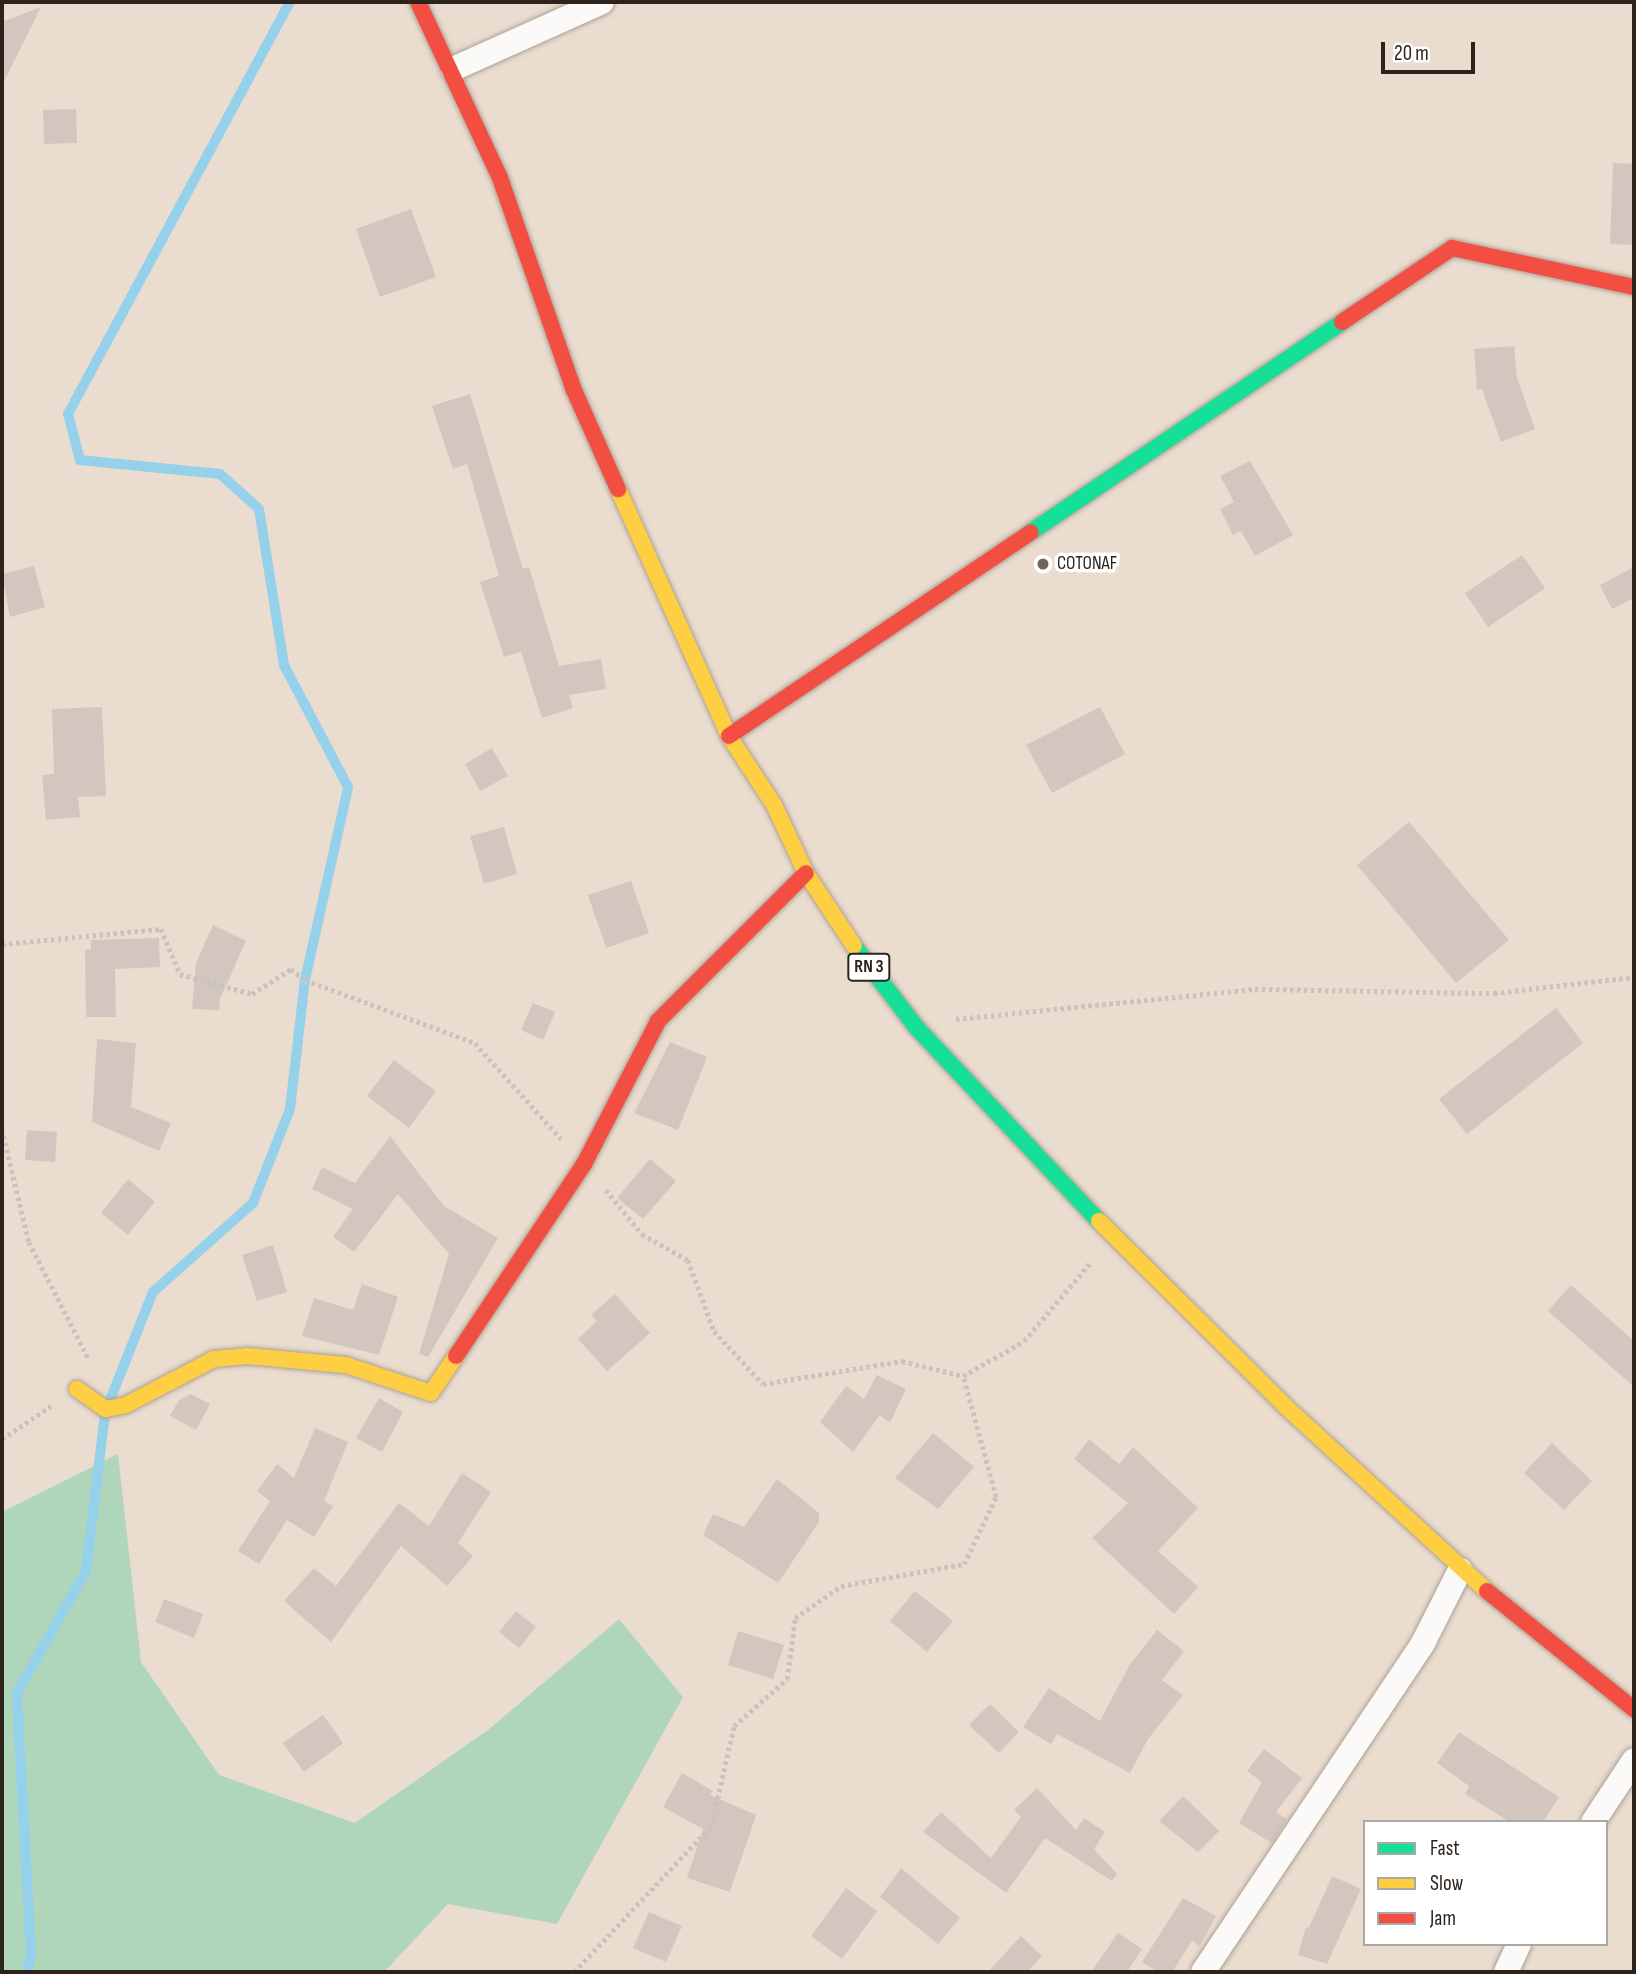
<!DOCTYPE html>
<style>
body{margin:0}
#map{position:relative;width:1636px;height:1974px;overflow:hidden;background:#eadcce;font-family:"Sofia Sans Condensed",sans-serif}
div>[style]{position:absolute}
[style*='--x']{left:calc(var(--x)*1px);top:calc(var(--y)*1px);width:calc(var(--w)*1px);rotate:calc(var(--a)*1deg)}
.green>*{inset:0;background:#afd6bb}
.stream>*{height:10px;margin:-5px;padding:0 5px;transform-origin:5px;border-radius:5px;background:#96d1eb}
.building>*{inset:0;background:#d3c6be}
.path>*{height:4.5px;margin-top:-2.25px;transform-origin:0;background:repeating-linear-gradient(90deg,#c9c3bf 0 3.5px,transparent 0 7px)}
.roads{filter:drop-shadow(0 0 2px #aca196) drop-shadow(0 0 2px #aca196)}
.street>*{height:24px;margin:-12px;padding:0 12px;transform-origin:12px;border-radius:12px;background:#fcfaf8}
.fast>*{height:16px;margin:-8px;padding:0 8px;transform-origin:8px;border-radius:8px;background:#16e098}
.slow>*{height:16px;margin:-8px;padding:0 8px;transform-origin:8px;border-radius:8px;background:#ffcf43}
.jam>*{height:16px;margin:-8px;padding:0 8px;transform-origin:8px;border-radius:8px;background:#f24e42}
.dots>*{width:19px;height:19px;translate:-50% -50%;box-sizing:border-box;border:4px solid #fff;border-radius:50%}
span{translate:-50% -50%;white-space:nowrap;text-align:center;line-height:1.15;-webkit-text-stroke:7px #fff;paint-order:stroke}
.shield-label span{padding:2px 5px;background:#fff;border:2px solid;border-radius:5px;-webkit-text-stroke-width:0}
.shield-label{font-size:18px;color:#2d231a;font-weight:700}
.poi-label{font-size:19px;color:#2d231a}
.left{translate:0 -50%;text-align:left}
.frame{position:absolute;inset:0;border:4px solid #2d231a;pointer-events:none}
.legend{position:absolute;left:1363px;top:1820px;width:245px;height:126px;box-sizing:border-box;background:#fff;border:2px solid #aba7a3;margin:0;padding:9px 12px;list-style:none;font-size:21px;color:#2d231a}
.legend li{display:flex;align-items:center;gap:14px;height:35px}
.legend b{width:35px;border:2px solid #aba7a3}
.scale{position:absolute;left:1381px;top:42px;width:94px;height:32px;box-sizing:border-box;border:4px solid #2d231a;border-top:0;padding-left:9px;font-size:21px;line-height:24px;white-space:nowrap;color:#2d231a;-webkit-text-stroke:5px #fff;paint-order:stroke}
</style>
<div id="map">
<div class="green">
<i style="clip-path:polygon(118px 1454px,141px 1662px,219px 1775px,355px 1823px,488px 1730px,619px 1619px,683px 1697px,557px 1924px,448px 1904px,384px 1972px,2px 1972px,2px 1512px)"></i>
</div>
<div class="stream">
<i style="--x:110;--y:1400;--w:116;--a:-68.3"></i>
<i style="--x:153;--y:1292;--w:134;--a:-41.7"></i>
<i style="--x:253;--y:1203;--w:101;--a:-68.5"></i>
<i style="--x:290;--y:1109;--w:130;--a:-83.4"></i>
<i style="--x:305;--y:980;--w:198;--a:-77.4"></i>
<i style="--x:348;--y:787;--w:138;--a:-117.7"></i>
<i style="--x:284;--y:665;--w:158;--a:-99.1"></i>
<i style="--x:259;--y:509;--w:52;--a:-138.1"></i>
<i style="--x:220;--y:474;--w:141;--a:-174.3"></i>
<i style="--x:80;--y:460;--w:48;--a:-104.6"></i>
<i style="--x:68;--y:414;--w:468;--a:-61.7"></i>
<i style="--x:27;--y:1972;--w:18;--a:-77"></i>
<i style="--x:31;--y:1954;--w:261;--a:-93.1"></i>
<i style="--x:17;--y:1693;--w:140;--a:-60.5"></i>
<i style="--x:86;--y:1571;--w:158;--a:-83.1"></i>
</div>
<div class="building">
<i style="clip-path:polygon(41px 7px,2px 85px,2px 22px)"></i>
<i style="clip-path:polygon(76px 109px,77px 143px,44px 144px,43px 110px)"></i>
<i style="clip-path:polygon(1613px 163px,1634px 164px,1634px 245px,1610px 244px)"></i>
<i style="clip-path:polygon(411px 209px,436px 277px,380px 297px,356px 229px)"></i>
<i style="clip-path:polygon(1514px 346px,1517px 378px,1535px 429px,1501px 442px,1482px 389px,1477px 390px,1474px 349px)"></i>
<i style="clip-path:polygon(470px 394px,523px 569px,529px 567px,559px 666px,601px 659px,606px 689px,569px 695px,573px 708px,542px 718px,521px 652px,504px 657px,480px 582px,499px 576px,467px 464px,453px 469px,432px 406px)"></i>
<i style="clip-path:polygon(1250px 461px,1293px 535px,1255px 556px,1241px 531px,1233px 535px,1220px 509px,1234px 502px,1220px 476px)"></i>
<i style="clip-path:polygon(1522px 555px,1545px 588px,1488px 627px,1465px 593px)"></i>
<i style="clip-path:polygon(34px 566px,45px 607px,10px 617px,2px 574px)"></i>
<i style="clip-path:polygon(1634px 567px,1634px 598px,1612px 609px,1600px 585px)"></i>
<i style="clip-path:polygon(102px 707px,106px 796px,78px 797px,80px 817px,46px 820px,42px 775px,54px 774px,52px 709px)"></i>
<i style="clip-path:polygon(1100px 707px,1125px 754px,1052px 793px,1026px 745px)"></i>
<i style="clip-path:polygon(492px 748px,508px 776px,480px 791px,465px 764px)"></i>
<i style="clip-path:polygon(1409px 822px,1509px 940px,1456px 983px,1357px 865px)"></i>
<i style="clip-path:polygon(504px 827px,517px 874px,484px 884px,470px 836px)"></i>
<i style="clip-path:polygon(631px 881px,649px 933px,606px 948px,588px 895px)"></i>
<i style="clip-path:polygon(213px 925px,246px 941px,220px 999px,219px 1010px,192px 1009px,196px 963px)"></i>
<i style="clip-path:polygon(159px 938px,160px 967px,115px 969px,116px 1017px,86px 1017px,85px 950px,91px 950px,91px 940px)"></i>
<i style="clip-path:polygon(533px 1003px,555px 1012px,543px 1040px,521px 1030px)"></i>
<i style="clip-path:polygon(1556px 1008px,1583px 1043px,1467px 1134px,1439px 1099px)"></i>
<i style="clip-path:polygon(97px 1039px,136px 1043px,131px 1107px,171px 1123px,159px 1151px,92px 1122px)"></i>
<i style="clip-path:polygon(670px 1042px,707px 1057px,678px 1130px,634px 1113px)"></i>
<i style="clip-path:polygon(394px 1060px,436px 1091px,409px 1128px,367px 1096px)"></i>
<i style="clip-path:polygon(27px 1130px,57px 1132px,55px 1162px,25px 1160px)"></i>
<i style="clip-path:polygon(390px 1136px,444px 1206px,498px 1238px,428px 1357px,419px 1354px,449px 1254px,398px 1194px,354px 1252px,333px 1237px,353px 1209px,312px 1189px,322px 1167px,355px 1183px)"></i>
<i style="clip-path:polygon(650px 1159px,676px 1181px,643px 1219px,617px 1198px)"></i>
<i style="clip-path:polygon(128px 1179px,155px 1202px,128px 1235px,101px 1213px)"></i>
<i style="clip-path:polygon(273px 1245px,287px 1292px,257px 1301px,242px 1255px)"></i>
<i style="clip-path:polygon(362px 1284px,398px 1297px,379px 1355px,302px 1336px,314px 1298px,353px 1310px)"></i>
<i style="clip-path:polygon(1571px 1285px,1634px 1341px,1634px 1387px,1548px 1311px)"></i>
<i style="clip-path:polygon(615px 1294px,650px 1333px,607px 1371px,578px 1339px,597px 1321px,591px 1315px)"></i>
<i style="clip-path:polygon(877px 1375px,906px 1389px,890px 1423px,880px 1415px,853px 1452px,820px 1422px,846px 1386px,864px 1399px)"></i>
<i style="clip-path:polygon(191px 1394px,210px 1404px,196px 1430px,170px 1416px,179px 1400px)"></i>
<i style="clip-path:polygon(379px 1398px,403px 1412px,382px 1452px,356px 1438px)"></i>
<i style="clip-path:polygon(315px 1428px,348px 1442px,324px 1501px,333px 1506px,314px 1537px,287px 1520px,259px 1564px,238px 1551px,270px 1501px,257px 1491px,277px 1464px,294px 1478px)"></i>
<i style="clip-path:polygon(933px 1433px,974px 1467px,938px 1509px,895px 1478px)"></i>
<i style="clip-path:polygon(1089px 1439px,1119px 1464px,1133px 1447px,1198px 1508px,1158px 1551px,1198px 1587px,1174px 1614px,1092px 1538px,1128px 1503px,1074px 1459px)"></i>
<i style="clip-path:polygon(1552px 1443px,1592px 1481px,1564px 1510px,1524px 1473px)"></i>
<i style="clip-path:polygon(462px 1473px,491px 1492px,458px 1543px,473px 1556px,447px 1586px,401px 1546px,331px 1642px,284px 1601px,314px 1568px,336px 1586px,399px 1503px,429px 1526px)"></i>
<i style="clip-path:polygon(777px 1479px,819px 1513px,819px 1522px,778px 1583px,703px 1535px,713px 1514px,744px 1527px)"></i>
<i style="clip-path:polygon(915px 1591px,953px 1621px,927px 1652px,890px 1621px)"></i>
<i style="clip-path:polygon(164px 1599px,203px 1614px,194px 1638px,155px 1622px)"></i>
<i style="clip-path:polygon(516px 1611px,536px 1627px,519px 1648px,499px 1632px)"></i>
<i style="clip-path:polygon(1157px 1630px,1184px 1651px,1162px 1680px,1183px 1695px,1148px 1739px,1130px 1773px,1057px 1734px,1051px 1744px,1023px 1727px,1049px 1688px,1100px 1721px,1129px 1666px)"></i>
<i style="clip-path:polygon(738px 1631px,784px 1645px,773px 1679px,728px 1665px)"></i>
<i style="clip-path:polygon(990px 1704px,1019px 1732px,999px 1753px,969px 1725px)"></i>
<i style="clip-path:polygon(323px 1715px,343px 1743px,304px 1772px,283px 1743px)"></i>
<i style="clip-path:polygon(1459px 1732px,1559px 1797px,1543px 1822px,1510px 1822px,1465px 1794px,1469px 1786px,1437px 1763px)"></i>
<i style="clip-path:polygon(1264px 1749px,1302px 1778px,1276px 1812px,1287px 1819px,1272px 1843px,1239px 1823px,1262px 1782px,1247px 1771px)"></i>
<i style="clip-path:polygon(682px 1773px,713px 1791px,710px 1795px,756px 1815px,730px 1892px,687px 1878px,703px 1829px,663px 1807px)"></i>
<i style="clip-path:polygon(1037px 1788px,1076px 1830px,1084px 1818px,1105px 1832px,1094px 1849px,1117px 1874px,1112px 1881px,1045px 1838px,1006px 1893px,923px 1832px,941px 1812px,991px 1858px,1021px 1817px,1014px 1810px)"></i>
<i style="clip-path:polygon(1183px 1796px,1219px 1831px,1198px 1852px,1159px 1821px)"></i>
<i style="clip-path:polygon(901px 1868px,960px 1918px,938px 1944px,880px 1897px)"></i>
<i style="clip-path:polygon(1332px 1876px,1361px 1889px,1327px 1964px,1298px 1955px,1306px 1927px,1309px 1928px)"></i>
<i style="clip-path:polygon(846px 1888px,877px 1911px,842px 1959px,811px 1936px)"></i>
<i style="clip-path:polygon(1183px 1898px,1216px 1916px,1200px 1946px,1192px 1941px,1172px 1972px,1158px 1972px,1142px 1962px)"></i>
<i style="clip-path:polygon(649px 1912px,682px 1926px,666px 1962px,633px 1948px)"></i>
<i style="clip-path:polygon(1118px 1933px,1142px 1949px,1127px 1972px,1091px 1972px)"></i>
<i style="clip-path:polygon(1021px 1936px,1042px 1956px,1027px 1972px,988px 1972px)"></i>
</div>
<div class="path">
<i style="--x:2;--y:944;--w:160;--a:-5.4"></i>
<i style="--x:161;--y:929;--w:49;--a:67.1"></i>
<i style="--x:180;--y:974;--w:75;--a:15.5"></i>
<i style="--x:252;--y:994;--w:46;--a:-32.7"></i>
<i style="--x:291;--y:969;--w:18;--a:38"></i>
<i style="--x:305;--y:980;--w:181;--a:20.3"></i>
<i style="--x:475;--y:1043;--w:129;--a:48.1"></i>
<i style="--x:956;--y:1019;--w:301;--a:-5.7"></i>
<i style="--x:1255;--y:989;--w:239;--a:1"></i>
<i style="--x:1494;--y:993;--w:141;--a:-6.5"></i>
<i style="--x:2;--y:1129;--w:116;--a:76.6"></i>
<i style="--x:29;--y:1242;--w:130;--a:63"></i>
<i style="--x:606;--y:1190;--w:57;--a:50.7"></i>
<i style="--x:642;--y:1234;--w:53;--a:29.5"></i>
<i style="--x:688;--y:1260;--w:76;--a:69.9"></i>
<i style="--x:714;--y:1331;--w:72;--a:47.2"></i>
<i style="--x:763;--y:1384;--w:141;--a:-9.4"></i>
<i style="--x:902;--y:1361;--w:63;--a:13.8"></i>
<i style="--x:2;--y:1439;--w:59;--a:-34"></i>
<i style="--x:574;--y:1972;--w:200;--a:-46.8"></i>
<i style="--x:711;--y:1826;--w:103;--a:-77"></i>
<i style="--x:734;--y:1726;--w:71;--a:-41.6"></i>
<i style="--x:787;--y:1679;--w:62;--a:-82.5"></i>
<i style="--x:795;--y:1618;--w:56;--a:-34.8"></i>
<i style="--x:841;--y:1586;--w:125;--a:-10.1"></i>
<i style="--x:964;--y:1564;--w:74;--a:-64.5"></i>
<i style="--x:996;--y:1497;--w:125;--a:-105.3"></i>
<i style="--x:963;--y:1376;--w:70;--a:-29.8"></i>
<i style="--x:1024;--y:1341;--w:104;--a:-49.7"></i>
</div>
<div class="roads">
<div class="street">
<i style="--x:453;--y:69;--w:163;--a:-24.2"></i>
<i style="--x:1593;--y:1822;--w:74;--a:-56.5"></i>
<i style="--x:1203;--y:1972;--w:396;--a:-56.2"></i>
<i style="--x:1423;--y:1643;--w:82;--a:-63.1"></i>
<i style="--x:1506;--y:1972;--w:31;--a:-65"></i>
</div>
<div class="fast">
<i style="--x:1031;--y:532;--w:375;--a:-34"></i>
<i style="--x:854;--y:946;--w:103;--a:52.5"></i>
<i style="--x:917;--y:1028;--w:265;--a:46.7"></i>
</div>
<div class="slow">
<i style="--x:618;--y:489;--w:271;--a:65.8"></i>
<i style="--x:729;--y:736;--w:82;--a:56.9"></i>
<i style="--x:774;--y:805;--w:75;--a:64.8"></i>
<i style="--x:806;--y:873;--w:87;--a:56.7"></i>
<i style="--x:1099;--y:1221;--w:262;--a:44.8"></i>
<i style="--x:1285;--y:1406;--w:274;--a:42.5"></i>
<i style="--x:77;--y:1389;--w:35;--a:35"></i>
<i style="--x:106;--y:1409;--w:20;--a:-11"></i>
<i style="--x:126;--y:1405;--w:99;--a:-27.6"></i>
<i style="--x:214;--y:1359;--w:33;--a:-5"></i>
<i style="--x:247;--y:1356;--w:99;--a:5.2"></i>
<i style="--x:346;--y:1365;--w:89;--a:18.2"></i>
<i style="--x:431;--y:1393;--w:45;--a:-56"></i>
</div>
<div class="jam">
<i style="--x:418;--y:2;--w:194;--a:65"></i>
<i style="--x:500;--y:178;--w:222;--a:70.8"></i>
<i style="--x:573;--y:388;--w:111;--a:66"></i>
<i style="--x:1342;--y:322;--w:133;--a:-33.9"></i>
<i style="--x:1452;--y:248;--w:186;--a:12.1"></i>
<i style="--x:729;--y:736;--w:364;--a:-34"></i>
<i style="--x:456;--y:1356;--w:231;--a:-56.3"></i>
<i style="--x:584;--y:1164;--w:161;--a:-62.6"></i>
<i style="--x:658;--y:1021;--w:209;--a:-45"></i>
<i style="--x:1487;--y:1591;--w:189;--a:38.8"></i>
</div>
</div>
<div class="dots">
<i style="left:1043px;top:564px;background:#6f6459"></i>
</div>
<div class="shield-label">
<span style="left:869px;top:967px">RN 3</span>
</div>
<div class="poi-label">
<span class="left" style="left:1057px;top:564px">COTONAF</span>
</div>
<div class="frame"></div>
<ul class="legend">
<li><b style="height:9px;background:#16e098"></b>Fast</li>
<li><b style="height:9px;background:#ffcf43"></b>Slow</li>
<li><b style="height:9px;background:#f24e42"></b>Jam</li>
</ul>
<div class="scale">20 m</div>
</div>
